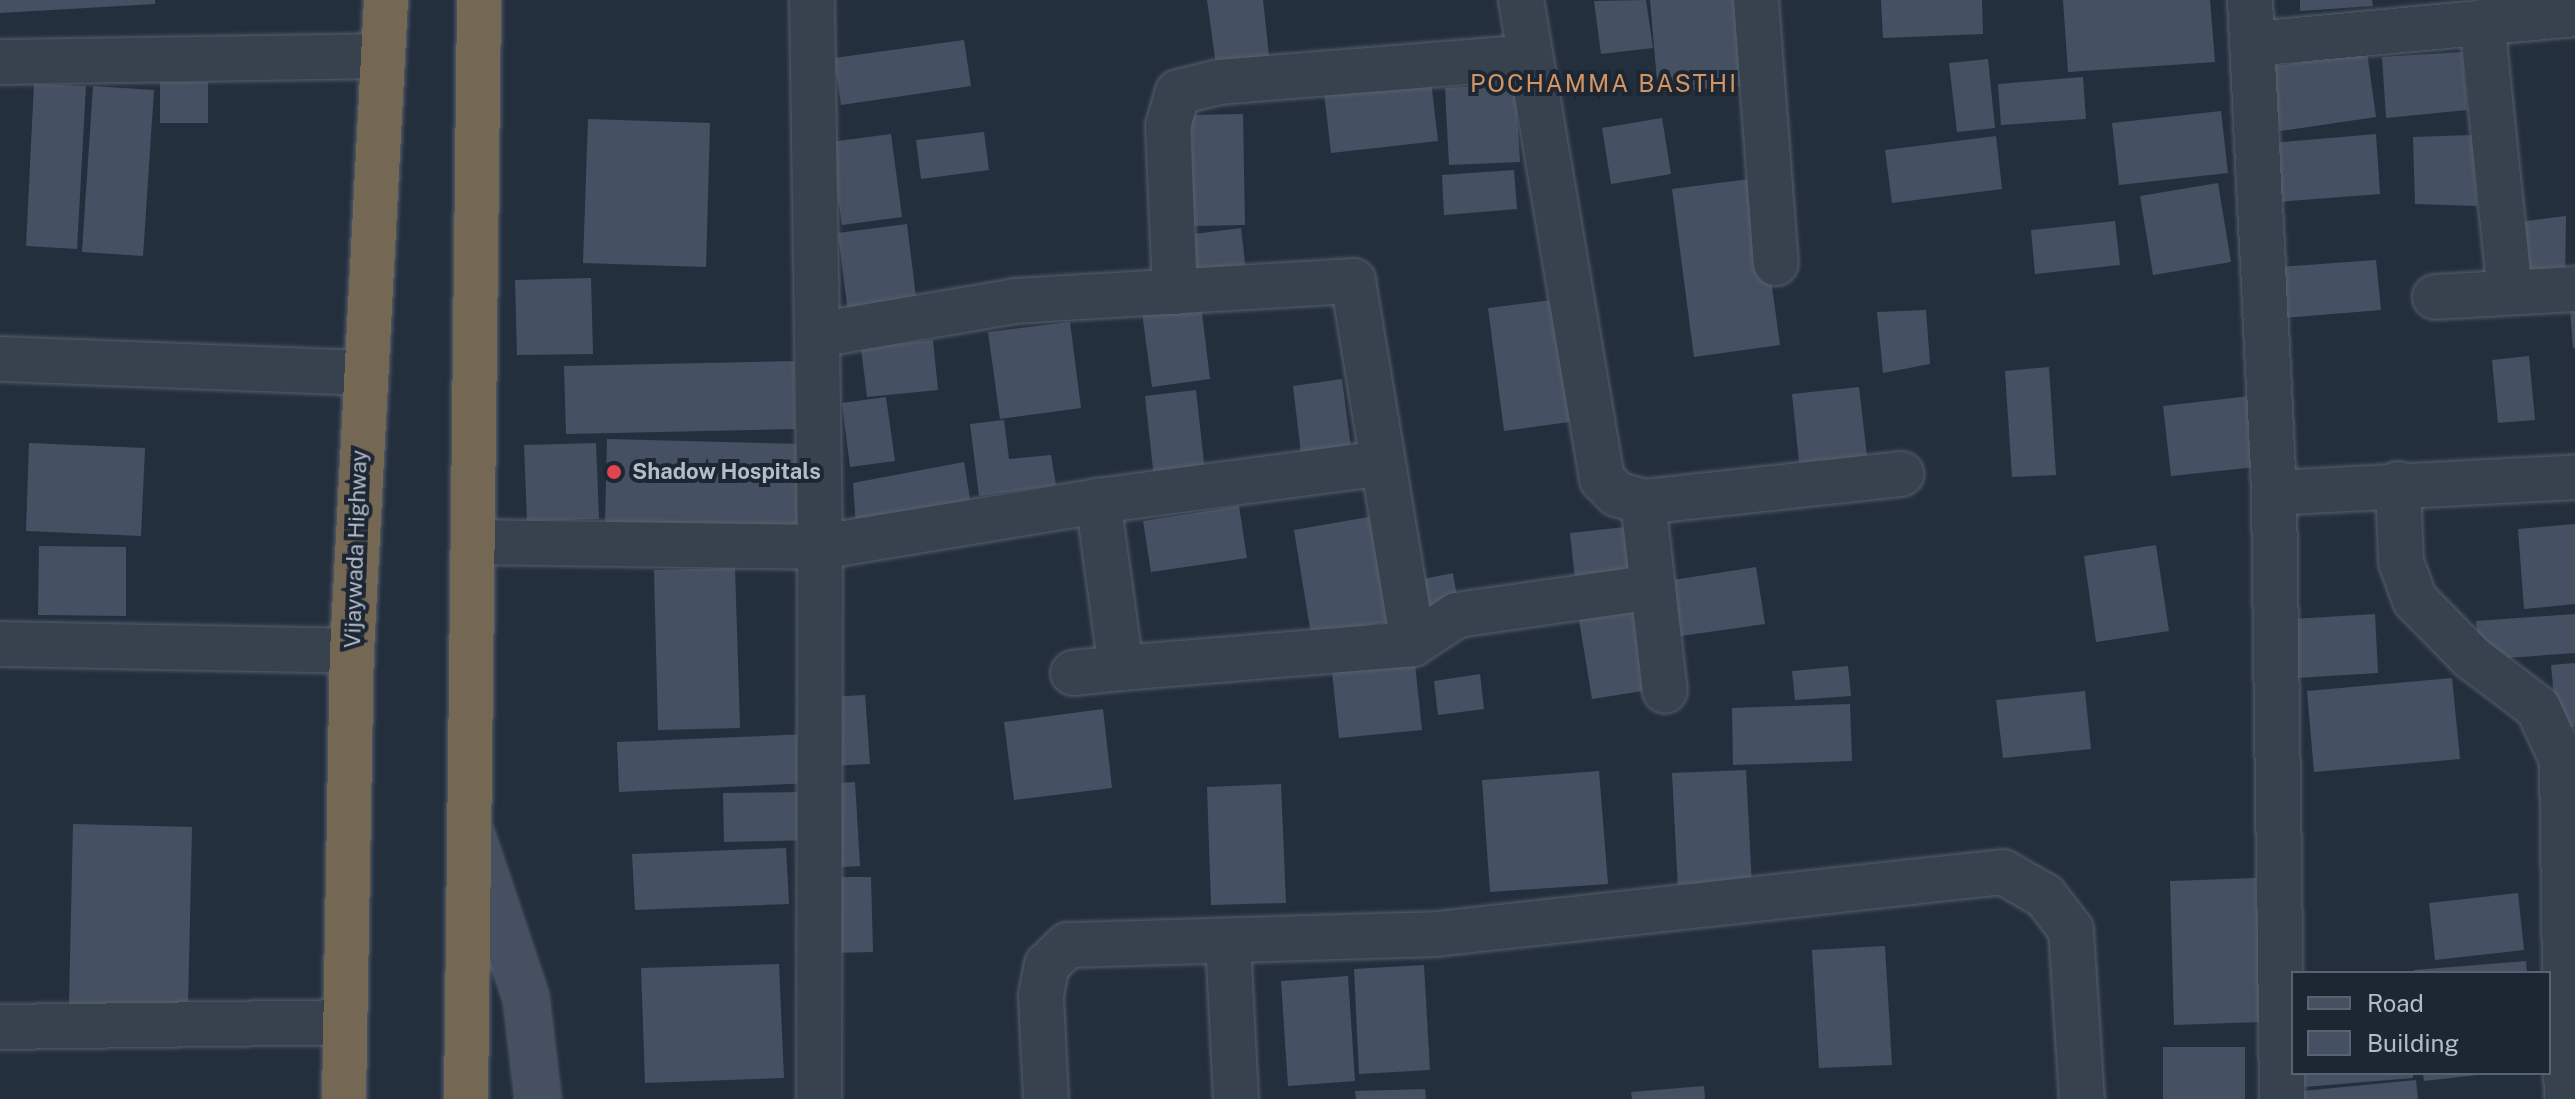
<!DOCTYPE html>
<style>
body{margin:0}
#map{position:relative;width:2575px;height:1099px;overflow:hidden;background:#242f3e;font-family:"Public Sans",sans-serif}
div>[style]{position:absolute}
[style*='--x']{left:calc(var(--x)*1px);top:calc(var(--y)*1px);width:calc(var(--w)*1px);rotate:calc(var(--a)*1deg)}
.building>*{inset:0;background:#455162}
.roads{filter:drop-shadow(0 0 2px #565f6c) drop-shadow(0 0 2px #565f6c)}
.street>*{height:44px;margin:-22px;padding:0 22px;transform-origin:22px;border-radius:22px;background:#38414e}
.secondary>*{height:44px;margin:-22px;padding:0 22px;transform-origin:22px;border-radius:22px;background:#465061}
.highway>*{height:44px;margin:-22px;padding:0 22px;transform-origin:22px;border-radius:22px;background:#746855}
.dots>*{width:22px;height:22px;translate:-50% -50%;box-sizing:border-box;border:4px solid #1d2633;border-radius:50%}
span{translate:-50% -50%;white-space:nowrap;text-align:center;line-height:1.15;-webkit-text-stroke:8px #1d2633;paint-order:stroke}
.poi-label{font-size:22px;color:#b4bcc9;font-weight:700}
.left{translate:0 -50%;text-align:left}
.street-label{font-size:22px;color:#b4bcc9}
.neighbourhood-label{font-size:24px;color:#d59563;letter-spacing:2px}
.legend{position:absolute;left:2291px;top:971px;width:260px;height:104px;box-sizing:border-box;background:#1d2633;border:2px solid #59626f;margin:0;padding:10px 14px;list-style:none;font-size:24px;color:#b4bcc9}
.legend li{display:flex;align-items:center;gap:16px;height:40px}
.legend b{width:40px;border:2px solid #59626f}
</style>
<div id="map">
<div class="building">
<i style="clip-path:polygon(0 0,155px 0,155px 4px,0 13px)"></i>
<i style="clip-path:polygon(1207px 0,1263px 0,1270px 65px,1217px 72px)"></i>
<i style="clip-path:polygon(1646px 0,1653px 48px,1601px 54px,1594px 1px)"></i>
<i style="clip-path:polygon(1650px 0,1753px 0,1760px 85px,1658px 92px)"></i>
<i style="clip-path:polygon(1881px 0,1982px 0,1983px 34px,1883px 38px)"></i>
<i style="clip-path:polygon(2063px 0,2210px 0,2215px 62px,2068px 72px)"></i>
<i style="clip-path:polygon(2300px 0,2372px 0,2373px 6px,2300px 11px)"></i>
<i style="clip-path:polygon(964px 40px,971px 86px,841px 105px,834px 58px)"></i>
<i style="clip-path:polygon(2367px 52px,2376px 117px,2280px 131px,2271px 67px)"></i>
<i style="clip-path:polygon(2462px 52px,2467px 110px,2386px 118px,2382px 57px)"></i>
<i style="clip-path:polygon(1988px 59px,1995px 128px,1957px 132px,1949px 63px)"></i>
<i style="clip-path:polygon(2083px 77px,2086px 119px,2001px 125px,1998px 84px)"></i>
<i style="clip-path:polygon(1431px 81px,1438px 141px,1331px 153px,1324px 93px)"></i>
<i style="clip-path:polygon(160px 82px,208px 82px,208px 123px,160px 123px)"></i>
<i style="clip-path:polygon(34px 84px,86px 86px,77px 249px,26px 246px)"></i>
<i style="clip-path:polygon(1515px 84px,1520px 162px,1449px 165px,1445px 88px)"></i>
<i style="clip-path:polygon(93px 86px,154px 90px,143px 256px,82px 252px)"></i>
<i style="clip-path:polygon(2221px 111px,2228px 173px,2119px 185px,2112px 123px)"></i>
<i style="clip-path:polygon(1243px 114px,1245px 225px,1193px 226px,1191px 115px)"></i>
<i style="clip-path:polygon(1662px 118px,1671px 174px,1611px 184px,1602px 128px)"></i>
<i style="clip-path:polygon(588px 119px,710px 123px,706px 267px,583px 263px)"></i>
<i style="clip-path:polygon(984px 132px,989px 170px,921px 179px,916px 140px)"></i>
<i style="clip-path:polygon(891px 134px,902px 217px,842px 225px,830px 142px)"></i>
<i style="clip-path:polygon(2376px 134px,2380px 194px,2278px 202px,2272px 143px)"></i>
<i style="clip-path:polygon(2472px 135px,2477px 206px,2415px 204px,2413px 137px)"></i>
<i style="clip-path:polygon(1996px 136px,2002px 189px,1892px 203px,1885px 150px)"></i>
<i style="clip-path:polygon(1514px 170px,1517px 209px,1444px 215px,1442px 175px)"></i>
<i style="clip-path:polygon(1757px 178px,1780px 345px,1694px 357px,1672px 189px)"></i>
<i style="clip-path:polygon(2218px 183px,2231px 262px,2153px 275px,2140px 196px)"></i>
<i style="clip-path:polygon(2566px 216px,2565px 279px,2515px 279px,2509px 223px)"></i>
<i style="clip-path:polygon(2115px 221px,2120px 265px,2035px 274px,2031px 230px)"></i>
<i style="clip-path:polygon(907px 224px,917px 305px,848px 313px,838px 233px)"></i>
<i style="clip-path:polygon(1241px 228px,1247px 280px,1191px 287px,1186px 235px)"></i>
<i style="clip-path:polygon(2376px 260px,2381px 310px,2284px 318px,2280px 267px)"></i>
<i style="clip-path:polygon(591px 278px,593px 354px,517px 355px,515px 280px)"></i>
<i style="clip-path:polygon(1200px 297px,1210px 379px,1152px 387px,1141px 305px)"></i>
<i style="clip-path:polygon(1560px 299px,1576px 421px,1504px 431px,1488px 308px)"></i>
<i style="clip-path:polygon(1926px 310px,1930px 364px,1883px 373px,1877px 312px)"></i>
<i style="clip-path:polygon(2570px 310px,2575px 310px,2575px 348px,2573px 348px)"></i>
<i style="clip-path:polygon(1070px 322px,1081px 408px,1000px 419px,988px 332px)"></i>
<i style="clip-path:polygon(933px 340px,938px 390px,867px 397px,861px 348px)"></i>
<i style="clip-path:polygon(2529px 356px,2535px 420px,2498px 423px,2492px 360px)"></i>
<i style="clip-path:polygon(794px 361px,795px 429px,566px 434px,564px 366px)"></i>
<i style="clip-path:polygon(2049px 367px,2056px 475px,2012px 477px,2005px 371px)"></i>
<i style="clip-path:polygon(1342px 379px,1353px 464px,1303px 471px,1293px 386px)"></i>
<i style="clip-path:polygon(1859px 387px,1869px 474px,1801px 481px,1792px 394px)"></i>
<i style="clip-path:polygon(1196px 390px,1205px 472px,1154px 478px,1145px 396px)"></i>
<i style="clip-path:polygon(2259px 395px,2266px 466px,2171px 476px,2163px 406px)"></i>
<i style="clip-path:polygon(886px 397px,895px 461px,850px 467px,842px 403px)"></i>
<i style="clip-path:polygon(1004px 420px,1009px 459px,1051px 455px,1056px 485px,979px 496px,970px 424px)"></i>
<i style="clip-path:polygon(607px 439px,802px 444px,800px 529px,605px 525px)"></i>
<i style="clip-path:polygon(29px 443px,145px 448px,141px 536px,26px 531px)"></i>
<i style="clip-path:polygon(596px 443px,599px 519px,527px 521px,524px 445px)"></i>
<i style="clip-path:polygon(964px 462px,971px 505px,856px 526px,853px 483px)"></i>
<i style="clip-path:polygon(1239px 506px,1247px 558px,1151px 572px,1143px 521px)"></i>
<i style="clip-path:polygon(1374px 516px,1392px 621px,1311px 635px,1294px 530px)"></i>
<i style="clip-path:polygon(2575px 524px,2575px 604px,2524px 609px,2518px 529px)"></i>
<i style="clip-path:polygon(1625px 527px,1630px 576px,1575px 580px,1570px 533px)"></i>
<i style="clip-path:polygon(2156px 545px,2169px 631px,2096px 642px,2084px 556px)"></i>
<i style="clip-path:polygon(39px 546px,126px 547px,126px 616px,38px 615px)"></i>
<i style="clip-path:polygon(1756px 567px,1765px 624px,1681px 636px,1673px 580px)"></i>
<i style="clip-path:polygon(735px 568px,740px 728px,658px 730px,654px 570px)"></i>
<i style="clip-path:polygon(1453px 573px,1458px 603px,1419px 610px,1413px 581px)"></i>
<i style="clip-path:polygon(1635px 605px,1649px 690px,1592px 699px,1578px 614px)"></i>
<i style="clip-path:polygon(2375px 614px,2378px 673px,2296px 678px,2292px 619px)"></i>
<i style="clip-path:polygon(2575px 614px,2575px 653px,2479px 660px,2476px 621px)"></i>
<i style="clip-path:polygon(1414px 655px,1422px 730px,1339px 738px,1331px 663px)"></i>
<i style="clip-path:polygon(2575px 663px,2575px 727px,2557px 729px,2551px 665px)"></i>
<i style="clip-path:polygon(1848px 666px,1851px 696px,1795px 700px,1792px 671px)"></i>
<i style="clip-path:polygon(1480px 674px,1484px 709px,1438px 715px,1434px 681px)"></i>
<i style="clip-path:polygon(2452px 678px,2460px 759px,2314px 772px,2307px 691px)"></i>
<i style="clip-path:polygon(2085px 691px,2091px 749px,2003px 758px,1996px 700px)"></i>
<i style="clip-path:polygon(865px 695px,870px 764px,831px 766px,827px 697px)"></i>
<i style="clip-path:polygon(1850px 704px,1852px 761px,1733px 765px,1732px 708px)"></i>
<i style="clip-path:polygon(1103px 709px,1112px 788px,1014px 800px,1004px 722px)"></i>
<i style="clip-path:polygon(809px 734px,811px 783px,619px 792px,617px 742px)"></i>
<i style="clip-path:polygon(1746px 770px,1752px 886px,1678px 890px,1672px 773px)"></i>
<i style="clip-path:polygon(1599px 771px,1608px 884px,1490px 892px,1482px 780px)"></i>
<i style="clip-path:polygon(855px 782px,860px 866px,828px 868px,823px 784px)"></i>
<i style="clip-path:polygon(1281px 784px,1286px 903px,1211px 905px,1207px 787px)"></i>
<i style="clip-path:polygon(813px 792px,814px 840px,724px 842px,723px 793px)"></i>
<i style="clip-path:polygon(73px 824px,192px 827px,188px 1007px,69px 1004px)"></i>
<i style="clip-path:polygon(786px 848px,789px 904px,635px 910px,632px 854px)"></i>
<i style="clip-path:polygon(829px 877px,871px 877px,873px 952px,830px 953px)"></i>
<i style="clip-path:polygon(2256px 878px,2261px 1022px,2174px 1025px,2170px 881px)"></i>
<i style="clip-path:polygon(2518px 893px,2524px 950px,2435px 960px,2429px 903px)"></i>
<i style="clip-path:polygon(1885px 946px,1892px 1065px,1819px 1068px,1812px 950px)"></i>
<i style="clip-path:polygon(2526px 961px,2527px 973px,2414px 973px,2414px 970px)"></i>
<i style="clip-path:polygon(779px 964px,784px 1078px,645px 1083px,641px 968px)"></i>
<i style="clip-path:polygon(1424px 965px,1430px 1070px,1359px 1074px,1354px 969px)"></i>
<i style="clip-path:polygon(1348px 976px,1355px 1081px,1288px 1086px,1281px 981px)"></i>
<i style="clip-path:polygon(2163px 1047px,2245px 1047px,2245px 1099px,2163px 1099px)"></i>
<i style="clip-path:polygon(2303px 1073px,2413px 1073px,2413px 1078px,2304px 1087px)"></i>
<i style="clip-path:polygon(2423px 1073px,2476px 1073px,2477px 1075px,2424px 1081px)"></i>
<i style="clip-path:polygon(2416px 1080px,2418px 1099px,2304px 1099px,2303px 1091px)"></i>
<i style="clip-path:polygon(1704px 1086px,1705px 1099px,1632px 1099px,1631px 1092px)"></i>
<i style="clip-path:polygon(1425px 1089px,1426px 1099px,1356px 1099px,1355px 1091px)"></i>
</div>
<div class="roads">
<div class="street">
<i style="--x:812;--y:0;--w:547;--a:89.16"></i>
<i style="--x:820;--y:547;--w:552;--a:90.1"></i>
<i style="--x:1521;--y:0;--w:486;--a:80.4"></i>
<i style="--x:1602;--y:479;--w:21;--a:45"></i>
<i style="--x:1617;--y:494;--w:27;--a:17"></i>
<i style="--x:1643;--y:502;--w:260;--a:-6.2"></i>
<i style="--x:1756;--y:0;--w:264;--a:85.7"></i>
<i style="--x:2250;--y:0;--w:494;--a:87.2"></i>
<i style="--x:2274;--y:493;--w:606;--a:89.24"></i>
<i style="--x:2482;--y:22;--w:270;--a:84.1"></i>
<i style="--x:2253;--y:44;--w:323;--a:-5.3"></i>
<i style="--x:0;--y:62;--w:382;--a:-0.9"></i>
<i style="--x:1175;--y:292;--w:166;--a:-92.4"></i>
<i style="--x:1168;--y:126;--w:35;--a:-74"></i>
<i style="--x:1178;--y:92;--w:42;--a:-13.7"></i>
<i style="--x:1219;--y:82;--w:310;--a:-4.6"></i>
<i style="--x:2435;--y:297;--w:140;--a:-3.3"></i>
<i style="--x:817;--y:335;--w:201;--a:-9.7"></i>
<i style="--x:1015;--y:301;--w:339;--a:-3.4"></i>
<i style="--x:1353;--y:281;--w:368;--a:80.6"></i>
<i style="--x:0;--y:359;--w:363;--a:2.2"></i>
<i style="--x:2398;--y:484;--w:78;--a:87.8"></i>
<i style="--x:2401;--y:562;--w:40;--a:69.8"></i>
<i style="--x:2415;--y:600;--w:81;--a:45.5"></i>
<i style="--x:2472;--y:658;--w:83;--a:37.1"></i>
<i style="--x:2538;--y:708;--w:57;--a:65.2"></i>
<i style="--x:2562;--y:760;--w:339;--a:89.2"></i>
<i style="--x:2274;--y:493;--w:301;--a:-3"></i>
<i style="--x:1643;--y:502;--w:190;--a:83.4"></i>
<i style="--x:473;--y:542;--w:347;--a:0.8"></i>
<i style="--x:820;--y:547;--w:282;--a:-9.4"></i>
<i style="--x:1098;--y:501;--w:287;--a:-7.6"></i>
<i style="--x:0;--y:644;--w:352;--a:1.1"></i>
<i style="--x:1121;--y:668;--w:293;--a:-4.7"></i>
<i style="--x:1413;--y:644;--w:53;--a:-33.4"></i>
<i style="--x:1457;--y:615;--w:198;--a:-8.1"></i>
<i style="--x:1073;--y:673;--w:48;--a:-5.9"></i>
<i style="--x:1121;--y:668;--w:169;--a:-97.8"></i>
<i style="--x:1228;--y:941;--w:158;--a:87.1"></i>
<i style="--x:0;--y:1027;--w:343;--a:-0.8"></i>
<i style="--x:1046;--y:1099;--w:104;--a:-92.8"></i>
<i style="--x:1041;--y:995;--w:31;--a:-79"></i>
<i style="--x:1047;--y:965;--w:29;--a:-44"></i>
<i style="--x:1068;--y:945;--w:368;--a:-1.7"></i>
<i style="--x:1436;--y:934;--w:570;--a:-6.24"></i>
<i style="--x:2003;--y:872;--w:48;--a:29.7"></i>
<i style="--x:2045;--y:896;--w:43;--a:52.6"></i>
<i style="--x:2071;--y:930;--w:169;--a:86.3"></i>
</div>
<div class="secondary">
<i style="--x:472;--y:836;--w:170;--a:71.5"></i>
<i style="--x:526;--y:997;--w:103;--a:83.3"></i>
</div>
<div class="highway">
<i style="--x:344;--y:1099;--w:448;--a:-89"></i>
<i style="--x:352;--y:651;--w:652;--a:-87.01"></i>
<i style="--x:466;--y:1099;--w:1099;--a:-89.32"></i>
</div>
</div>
<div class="dots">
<i style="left:614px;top:472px;background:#e0444e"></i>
</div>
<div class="poi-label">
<span class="left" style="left:632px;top:472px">Shadow Hospitals</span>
</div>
<div class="street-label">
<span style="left:356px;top:549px;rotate:-88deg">Vijaywada Highway</span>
</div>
<div class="neighbourhood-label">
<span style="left:1604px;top:84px">POCHAMMA BASTHI</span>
</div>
<ul class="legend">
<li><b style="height:10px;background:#465061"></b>Road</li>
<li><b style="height:22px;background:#455162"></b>Building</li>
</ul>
</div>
